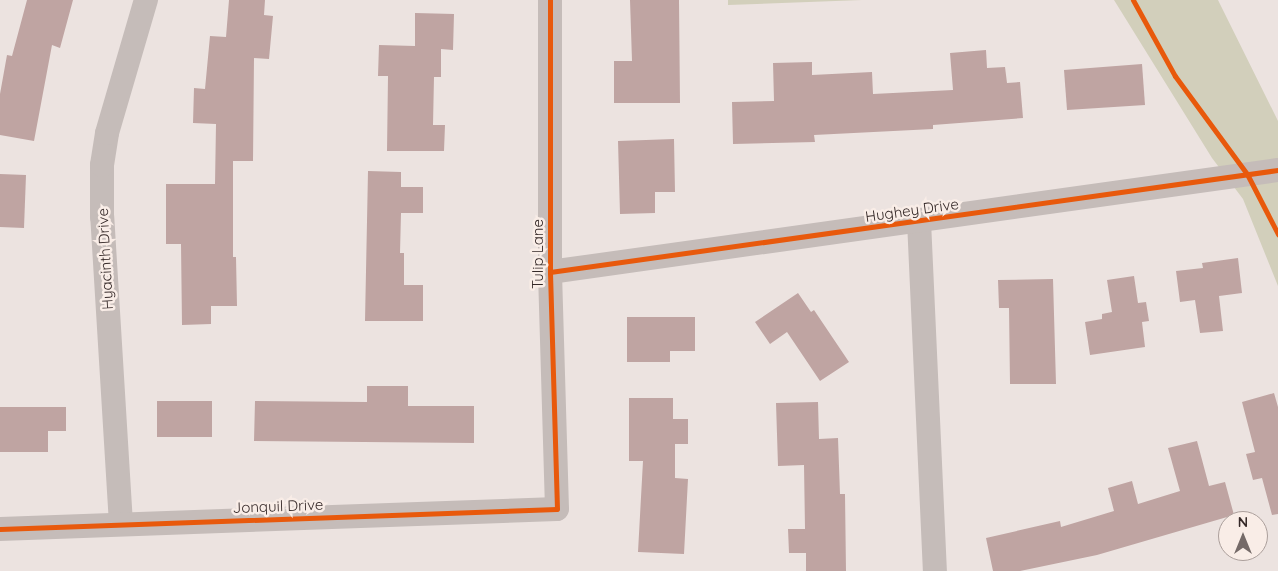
<!DOCTYPE html>
<style>
body{margin:0}
#map{position:relative;width:1278px;height:571px;overflow:hidden;background:#ece3e0;font-family:Quicksand,sans-serif}
div>[style]{position:absolute}
[style*='--x']{left:calc(var(--x)*1px);top:calc(var(--y)*1px);width:calc(var(--w)*1px);rotate:calc(var(--a)*1deg)}
.green>*{inset:0;background:#d2cfbb}
.building>*{inset:0;background:#bfa4a2}
.minor>*{height:24px;margin:-12px;padding:0 12px;transform-origin:12px;border-radius:12px;background:#c5bcb9}
.cycleway>*{height:5px;margin:-2.5px;padding:0 2.5px;transform-origin:2.5px;border-radius:2.5px;background:#e8590c}
span{translate:-50% -50%;white-space:nowrap;text-align:center;line-height:1.15;-webkit-text-stroke:5px #f9ede7;paint-order:stroke}
.street-label{font-size:15px;color:#352928}
.north{position:absolute;left:1218px;top:511px;width:50px;height:50px;box-sizing:border-box;background:#f9ede7;border:1px solid #ab9f9b;border-radius:50%;rotate:0deg;font-size:14px;font-weight:700;line-height:20px;text-align:center;color:#352928}
.north::after{content:'';display:block;margin:auto;width:18px;height:22px;background:#756a68;clip-path:polygon(50% 0,100% 100%,50% 72%,0 100%)}
</style>
<div id="map">
<div class="green">
<i style="clip-path:polygon(728px 0,862px 0,728px 5px)"></i>
<i style="clip-path:polygon(1114px 0,1218px 0,1278px 121px,1278px 286px,1243px 199px,1212px 158px)"></i>
</div>
<div class="building">
<i style="clip-path:polygon(27px 0,73px 0,60px 48px,52px 45px,34px 141px,0 135px,0 94px,7px 55px,12px 56px)"></i>
<i style="clip-path:polygon(229px 0,265px 0,264px 15px,273px 16px,269px 59px,254px 58px,253px 161px,233px 161px,233px 257px,236px 257px,237px 306px,211px 306px,211px 324px,182px 325px,181px 244px,166px 244px,166px 184px,215px 184px,216px 124px,193px 123px,194px 88px,205px 89px,210px 36px,226px 37px)"></i>
<i style="clip-path:polygon(630px 0,679px 0,680px 103px,614px 103px,614px 61px,632px 61px)"></i>
<i style="clip-path:polygon(415px 13px,454px 14px,453px 50px,441px 49px,441px 77px,434px 77px,433px 125px,445px 125px,444px 151px,387px 151px,388px 76px,378px 76px,379px 45px,415px 46px)"></i>
<i style="clip-path:polygon(986px 50px,987px 68px,1005px 67px,1007px 83px,1020px 82px,1023px 118px,933px 125px,933px 129px,814px 135px,815px 142px,733px 144px,732px 102px,774px 101px,773px 63px,812px 62px,812px 75px,872px 72px,873px 94px,953px 90px,950px 53px)"></i>
<i style="clip-path:polygon(1142px 64px,1145px 105px,1067px 110px,1064px 70px)"></i>
<i style="clip-path:polygon(674px 139px,675px 192px,655px 192px,655px 213px,620px 214px,618px 141px)"></i>
<i style="clip-path:polygon(368px 171px,401px 172px,401px 187px,423px 187px,423px 213px,401px 213px,400px 253px,404px 253px,404px 285px,423px 285px,423px 321px,365px 321px)"></i>
<i style="clip-path:polygon(0 174px,26px 175px,24px 228px,0 227px)"></i>
<i style="clip-path:polygon(1238px 258px,1242px 293px,1219px 296px,1223px 331px,1200px 333px,1195px 300px,1180px 302px,1176px 271px,1203px 268px,1202px 263px)"></i>
<i style="clip-path:polygon(1134px 276px,1138px 303px,1146px 302px,1149px 321px,1142px 322px,1145px 347px,1090px 355px,1085px 322px,1102px 319px,1102px 314px,1112px 312px,1107px 280px)"></i>
<i style="clip-path:polygon(1053px 279px,1056px 384px,1010px 384px,1009px 308px,999px 308px,998px 280px)"></i>
<i style="clip-path:polygon(798px 293px,811px 312px,814px 310px,849px 362px,820px 381px,787px 332px,770px 344px,755px 322px)"></i>
<i style="clip-path:polygon(627px 317px,695px 317px,695px 351px,670px 351px,670px 362px,627px 362px)"></i>
<i style="clip-path:polygon(367px 386px,408px 386px,408px 406px,474px 406px,474px 443px,254px 441px,255px 401px,367px 402px)"></i>
<i style="clip-path:polygon(1274px 393px,1278px 407px,1278px 514px,1272px 515px,1262px 478px,1253px 480px,1246px 454px,1255px 452px,1242px 402px)"></i>
<i style="clip-path:polygon(629px 398px,673px 398px,673px 419px,688px 419px,688px 444px,675px 444px,675px 478px,688px 479px,684px 554px,638px 552px,643px 461px,629px 461px)"></i>
<i style="clip-path:polygon(157px 401px,212px 401px,212px 437px,157px 437px)"></i>
<i style="clip-path:polygon(818px 402px,819px 439px,838px 438px,840px 494px,845px 494px,846px 571px,806px 571px,806px 553px,789px 553px,788px 529px,805px 529px,804px 465px,778px 466px,776px 403px)"></i>
<i style="clip-path:polygon(0 407px,66px 407px,66px 431px,48px 431px,48px 452px,0 452px)"></i>
<i style="clip-path:polygon(1197px 441px,1209px 486px,1225px 482px,1234px 515px,1097px 555px,1020px 571px,993px 571px,986px 538px,1060px 521px,1061px 527px,1114px 511px,1108px 488px,1132px 481px,1138px 504px,1180px 491px,1168px 448px)"></i>
</div>
<div class="minor">
<i style="--x:919;--y:221;--w:350;--a:87.4"></i>
<i style="--x:550;--y:272;--w:735;--a:-7.98"></i>
<i style="--x:121;--y:524;--w:308;--a:-93.5"></i>
<i style="--x:102;--y:217;--w:52;--a:-90"></i>
<i style="--x:102;--y:165;--w:32;--a:-81"></i>
<i style="--x:107;--y:133;--w:139;--a:-73.7"></i>
<i style="--x:0;--y:529;--w:557;--a:-2.06"></i>
<i style="--x:557;--y:509;--w:237;--a:-91.7"></i>
<i style="--x:550;--y:272;--w:272;--a:-90"></i>
</div>
<div class="cycleway">
<i style="--x:1133;--y:0;--w:87;--a:61.1"></i>
<i style="--x:1175;--y:76;--w:122;--a:53.7"></i>
<i style="--x:1247;--y:174;--w:68;--a:62.7"></i>
<i style="--x:550;--y:272;--w:735;--a:-7.98"></i>
<i style="--x:0;--y:529;--w:557;--a:-2.06"></i>
<i style="--x:557;--y:509;--w:237;--a:-91.7"></i>
<i style="--x:550;--y:272;--w:272;--a:-90"></i>
</div>
<div class="street-label">
<span style="left:912px;top:210px;rotate:-8deg">Hughey Drive</span>
<span style="left:538px;top:254px;rotate:-90deg">Tulip Lane</span>
<span style="left:105px;top:259px;rotate:-93deg">Hyacinth Drive</span>
<span style="left:278px;top:506px;rotate:-2deg">Jonquil Drive</span>
</div>
<div class="north">N</div>
</div>
